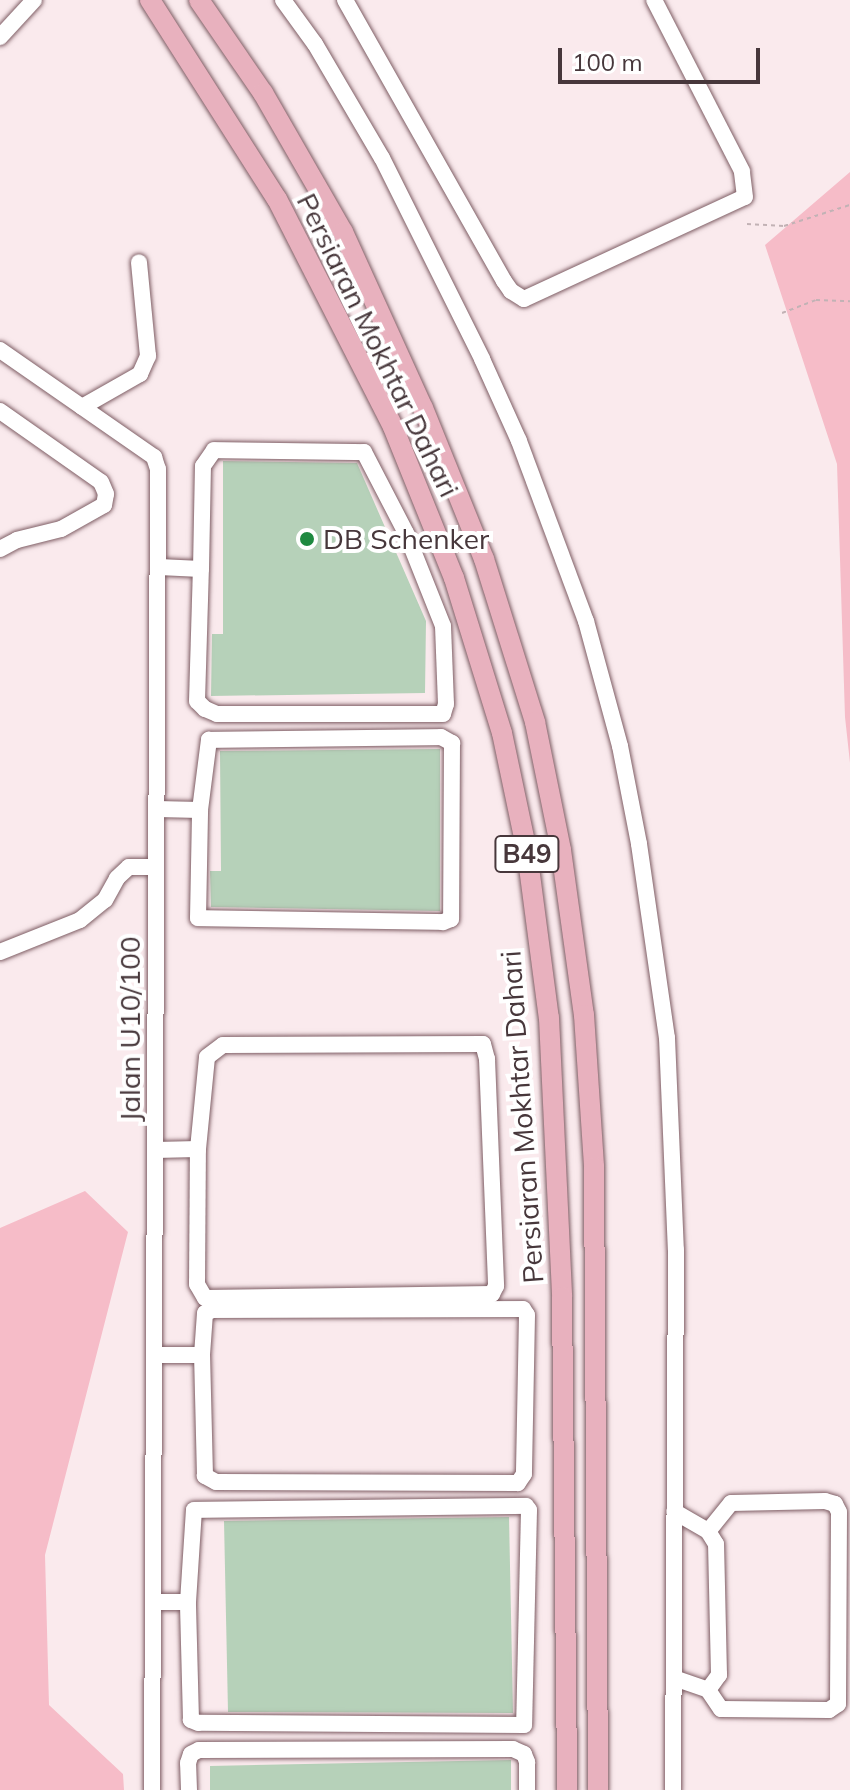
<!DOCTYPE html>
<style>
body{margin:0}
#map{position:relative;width:850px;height:1790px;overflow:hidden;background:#faeaed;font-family:Mulish,sans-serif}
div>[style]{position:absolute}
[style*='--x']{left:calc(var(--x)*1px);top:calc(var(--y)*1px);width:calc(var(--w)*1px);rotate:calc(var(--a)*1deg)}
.green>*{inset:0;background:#f6bcc8}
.building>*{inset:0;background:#b6d1b9}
.path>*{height:2px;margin-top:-1px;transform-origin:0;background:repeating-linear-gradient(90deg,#c2b2b5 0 4px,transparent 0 8px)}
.roads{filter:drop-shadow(0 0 2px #7e5d64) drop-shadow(0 0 2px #7e5d64)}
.minor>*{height:16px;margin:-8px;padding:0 8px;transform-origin:8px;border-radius:8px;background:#fff}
.major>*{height:20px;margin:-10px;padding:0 10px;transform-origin:10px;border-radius:10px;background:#e8b1be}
.dots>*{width:22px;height:22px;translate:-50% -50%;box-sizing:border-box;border:4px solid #fff;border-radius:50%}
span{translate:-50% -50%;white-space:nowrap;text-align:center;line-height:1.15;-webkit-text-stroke:8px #fff;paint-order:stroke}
.shield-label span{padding:2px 6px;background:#fff;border:2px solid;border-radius:6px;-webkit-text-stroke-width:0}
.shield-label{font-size:26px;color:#47373b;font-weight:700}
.street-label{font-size:28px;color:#47373b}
.poi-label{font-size:28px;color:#47373b}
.left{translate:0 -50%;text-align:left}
.scale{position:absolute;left:558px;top:48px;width:202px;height:36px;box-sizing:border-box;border:4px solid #47373b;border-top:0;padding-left:10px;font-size:24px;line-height:28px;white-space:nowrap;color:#47373b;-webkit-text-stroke:6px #fff;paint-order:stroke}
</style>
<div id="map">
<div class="green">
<i style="clip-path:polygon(850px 172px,850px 763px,845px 717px,837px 464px,765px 245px)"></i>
<i style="clip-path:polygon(85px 1191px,128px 1232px,45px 1555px,49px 1705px,123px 1774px,124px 1790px,0 1790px,0 1228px)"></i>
</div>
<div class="building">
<i style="clip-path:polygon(223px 461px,357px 463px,426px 621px,425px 693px,211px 696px,212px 634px,223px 634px)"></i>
<i style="clip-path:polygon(440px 749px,440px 911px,211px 907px,210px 871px,221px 871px,220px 751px)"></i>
<i style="clip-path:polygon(509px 1517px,513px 1713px,228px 1712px,224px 1521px)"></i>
<i style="clip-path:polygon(511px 1760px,511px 1790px,210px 1790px,210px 1766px)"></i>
</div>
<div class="path">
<i style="--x:747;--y:224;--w:37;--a:3"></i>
<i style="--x:784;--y:226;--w:69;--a:-17.7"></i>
<i style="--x:782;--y:313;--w:36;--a:-21"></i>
<i style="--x:816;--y:300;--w:34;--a:2"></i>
</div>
<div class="roads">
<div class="minor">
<i style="--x:283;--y:0;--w:54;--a:54"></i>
<i style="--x:315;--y:44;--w:132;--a:59.6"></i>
<i style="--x:382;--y:158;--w:225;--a:63.5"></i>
<i style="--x:482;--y:359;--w:90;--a:65.7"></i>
<i style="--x:519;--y:441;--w:192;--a:69.6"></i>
<i style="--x:586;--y:621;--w:130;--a:74.8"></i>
<i style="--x:620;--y:746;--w:100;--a:79"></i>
<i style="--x:639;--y:844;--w:196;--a:81.8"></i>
<i style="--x:667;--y:1038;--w:212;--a:87.6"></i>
<i style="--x:676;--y:1250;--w:540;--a:90.32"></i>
<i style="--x:345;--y:0;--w:323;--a:60.5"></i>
<i style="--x:504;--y:281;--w:12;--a:55"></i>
<i style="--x:511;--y:291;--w:15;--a:32"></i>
<i style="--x:524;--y:299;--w:243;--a:-24.8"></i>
<i style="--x:745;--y:197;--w:26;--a:-97"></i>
<i style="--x:742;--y:171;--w:192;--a:-117.2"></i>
<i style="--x:0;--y:37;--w:50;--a:-47.4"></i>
<i style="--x:0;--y:350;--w:188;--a:34.8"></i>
<i style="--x:154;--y:457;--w:13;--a:72"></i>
<i style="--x:158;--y:469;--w:1321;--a:90.26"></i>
<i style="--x:82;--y:407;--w:67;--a:-29.6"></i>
<i style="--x:140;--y:374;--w:20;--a:-66"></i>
<i style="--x:148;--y:356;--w:94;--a:-95.5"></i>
<i style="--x:0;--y:411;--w:123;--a:35.1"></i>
<i style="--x:101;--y:482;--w:13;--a:67"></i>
<i style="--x:106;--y:494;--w:11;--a:100"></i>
<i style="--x:104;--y:505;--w:49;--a:150.8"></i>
<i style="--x:61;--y:529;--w:45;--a:166"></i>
<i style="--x:17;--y:540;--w:19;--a:152"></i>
<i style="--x:159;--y:567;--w:42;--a:2.7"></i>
<i style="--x:201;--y:569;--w:103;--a:-88.9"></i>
<i style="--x:203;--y:466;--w:19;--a:-55"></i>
<i style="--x:214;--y:450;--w:150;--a:0.8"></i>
<i style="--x:364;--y:452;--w:91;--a:62.6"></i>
<i style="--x:406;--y:533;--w:100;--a:68.3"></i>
<i style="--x:443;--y:626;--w:78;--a:87.8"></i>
<i style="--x:446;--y:704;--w:10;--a:107"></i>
<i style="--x:443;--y:714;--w:226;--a:180"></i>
<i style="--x:217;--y:714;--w:13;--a:-157"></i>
<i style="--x:205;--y:709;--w:11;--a:-135"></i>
<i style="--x:197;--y:701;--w:132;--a:-88.3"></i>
<i style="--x:441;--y:737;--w:13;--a:29"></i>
<i style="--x:452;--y:743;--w:176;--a:90.3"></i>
<i style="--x:451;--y:919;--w:9;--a:159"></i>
<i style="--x:443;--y:922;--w:245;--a:-179.1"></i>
<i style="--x:198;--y:918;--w:108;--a:-88.9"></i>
<i style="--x:200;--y:810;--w:71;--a:-82.7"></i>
<i style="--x:209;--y:740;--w:232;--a:-0.7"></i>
<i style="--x:157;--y:809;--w:43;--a:1.3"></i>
<i style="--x:0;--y:952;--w:86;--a:-21.8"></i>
<i style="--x:80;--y:920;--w:32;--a:-39"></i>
<i style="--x:105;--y:900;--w:25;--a:-61"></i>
<i style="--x:117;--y:878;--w:16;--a:-43"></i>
<i style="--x:129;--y:867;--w:27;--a:0"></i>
<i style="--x:155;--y:1150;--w:43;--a:-1.3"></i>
<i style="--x:198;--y:1149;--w:92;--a:-84.4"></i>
<i style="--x:207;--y:1057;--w:20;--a:-37"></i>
<i style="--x:223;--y:1045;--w:260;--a:-0.2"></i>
<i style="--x:483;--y:1044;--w:16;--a:75"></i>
<i style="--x:487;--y:1059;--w:227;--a:87.7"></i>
<i style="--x:496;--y:1286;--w:9;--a:117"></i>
<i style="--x:492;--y:1294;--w:287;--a:179.2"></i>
<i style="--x:205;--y:1298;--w:16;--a:-120"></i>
<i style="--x:197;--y:1284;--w:135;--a:-89.6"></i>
<i style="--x:523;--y:1309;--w:7;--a:56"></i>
<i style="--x:527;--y:1315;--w:159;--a:91.1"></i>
<i style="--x:524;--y:1474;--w:11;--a:124"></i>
<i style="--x:518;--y:1483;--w:302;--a:-179.8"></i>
<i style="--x:216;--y:1482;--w:13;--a:-151"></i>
<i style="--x:205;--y:1476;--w:121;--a:-91.4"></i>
<i style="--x:202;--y:1355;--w:42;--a:-85.9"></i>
<i style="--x:205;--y:1313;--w:9;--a:-21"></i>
<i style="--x:213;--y:1310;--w:310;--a:-0.2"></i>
<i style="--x:154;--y:1355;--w:48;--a:0"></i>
<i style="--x:526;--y:1506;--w:5;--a:53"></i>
<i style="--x:529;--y:1510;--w:215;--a:91.3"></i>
<i style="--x:524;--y:1725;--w:326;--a:-179.6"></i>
<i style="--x:198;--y:1723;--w:8;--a:-157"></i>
<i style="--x:191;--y:1720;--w:118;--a:-91.5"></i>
<i style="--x:188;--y:1602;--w:92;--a:-86.3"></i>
<i style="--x:194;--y:1510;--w:332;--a:-0.7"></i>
<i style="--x:153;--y:1602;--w:35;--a:0"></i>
<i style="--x:674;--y:1678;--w:36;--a:19"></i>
<i style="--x:708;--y:1690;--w:23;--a:56"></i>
<i style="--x:721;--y:1709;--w:108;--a:0.5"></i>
<i style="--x:829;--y:1710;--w:11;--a:-34"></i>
<i style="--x:838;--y:1704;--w:192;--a:-89.7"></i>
<i style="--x:839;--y:1512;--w:9;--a:-117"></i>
<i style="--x:835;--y:1504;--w:10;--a:-163"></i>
<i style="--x:825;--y:1501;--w:94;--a:178.8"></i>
<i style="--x:731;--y:1503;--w:36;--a:129"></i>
<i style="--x:708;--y:1531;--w:39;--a:-150"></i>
<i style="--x:708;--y:1690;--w:19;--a:-54"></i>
<i style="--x:719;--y:1675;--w:131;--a:-91.3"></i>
<i style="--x:716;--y:1544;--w:15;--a:-122"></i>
<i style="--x:189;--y:1790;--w:27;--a:-92"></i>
<i style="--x:188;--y:1763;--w:9;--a:-72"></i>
<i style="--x:191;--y:1754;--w:9;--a:-27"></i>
<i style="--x:199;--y:1750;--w:314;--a:-0.2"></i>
<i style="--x:513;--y:1749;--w:12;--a:24"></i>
<i style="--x:524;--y:1754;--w:9;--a:69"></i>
<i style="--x:527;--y:1762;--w:28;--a:90"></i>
</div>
<div class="major">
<i style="--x:150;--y:0;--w:236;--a:57.5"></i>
<i style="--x:277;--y:199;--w:256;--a:63"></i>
<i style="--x:393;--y:427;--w:163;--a:68"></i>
<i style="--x:454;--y:578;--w:162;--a:72.8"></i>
<i style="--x:502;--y:733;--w:122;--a:78.1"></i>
<i style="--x:527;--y:852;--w:167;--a:82.5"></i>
<i style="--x:549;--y:1018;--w:279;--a:87.3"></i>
<i style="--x:562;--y:1297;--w:493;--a:89.4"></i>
<i style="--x:199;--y:0;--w:113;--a:55.5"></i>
<i style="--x:263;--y:93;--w:160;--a:60.1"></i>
<i style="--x:343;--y:232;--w:193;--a:65.6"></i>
<i style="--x:423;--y:408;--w:163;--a:68"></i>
<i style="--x:484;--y:559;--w:171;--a:72.6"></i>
<i style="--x:535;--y:722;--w:131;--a:78.5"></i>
<i style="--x:561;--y:850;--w:167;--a:82.1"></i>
<i style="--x:584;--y:1015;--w:152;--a:86.2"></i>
<i style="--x:594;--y:1167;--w:623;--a:89.63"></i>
</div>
</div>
<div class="dots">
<i style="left:307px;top:539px;background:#1f8940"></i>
</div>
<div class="shield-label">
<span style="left:527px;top:854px">B49</span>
</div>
<div class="street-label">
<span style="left:378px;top:345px;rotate:64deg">Persiaran Mokhtar Dahari</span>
<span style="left:130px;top:1029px;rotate:-90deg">Jalan U10/100</span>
<span style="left:522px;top:1117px;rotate:-94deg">Persiaran Mokhtar Dahari</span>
</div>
<div class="poi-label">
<span class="left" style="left:323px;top:539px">DB Schenker</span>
</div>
<div class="scale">100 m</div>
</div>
